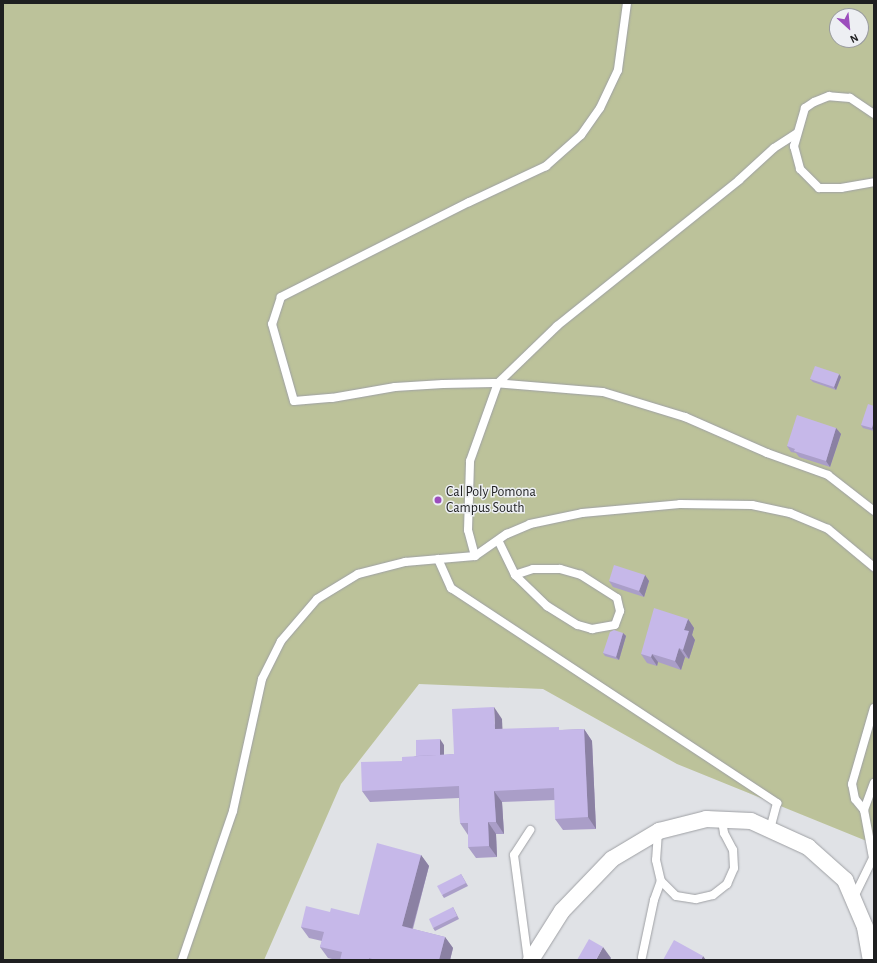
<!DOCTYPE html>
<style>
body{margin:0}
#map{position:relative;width:877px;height:963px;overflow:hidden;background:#e0e2e6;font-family:"Alegreya Sans",sans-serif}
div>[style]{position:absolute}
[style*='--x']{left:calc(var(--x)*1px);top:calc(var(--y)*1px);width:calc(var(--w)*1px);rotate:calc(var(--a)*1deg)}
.green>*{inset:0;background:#bcc29a}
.roads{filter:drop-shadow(0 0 1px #9ea0a4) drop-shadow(0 0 1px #9ea0a4)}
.lane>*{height:8px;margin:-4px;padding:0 4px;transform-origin:4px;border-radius:4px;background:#fff}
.street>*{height:16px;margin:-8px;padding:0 8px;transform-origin:8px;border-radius:8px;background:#fff}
.wall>*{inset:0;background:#aa9ec8}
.shaded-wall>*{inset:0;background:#8b81a3}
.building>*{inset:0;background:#c6b8e9}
.dots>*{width:11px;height:11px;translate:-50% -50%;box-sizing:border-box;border:2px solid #edeff3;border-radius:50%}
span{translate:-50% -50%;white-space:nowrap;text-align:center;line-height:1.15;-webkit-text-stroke:3px #edeff3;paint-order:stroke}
.poi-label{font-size:14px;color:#1e1f20}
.left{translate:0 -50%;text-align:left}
.frame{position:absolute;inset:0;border:4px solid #1e1f20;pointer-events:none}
.north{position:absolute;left:829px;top:8px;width:40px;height:40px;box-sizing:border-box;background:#edeff3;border:1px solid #9a9c9f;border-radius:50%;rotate:153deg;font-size:11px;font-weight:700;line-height:16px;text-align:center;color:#1e1f20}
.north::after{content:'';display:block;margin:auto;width:14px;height:18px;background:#9c4dbd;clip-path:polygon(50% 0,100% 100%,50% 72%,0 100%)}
</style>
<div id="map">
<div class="green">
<i style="clip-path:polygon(evenodd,3px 3px,874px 3px,874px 844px,677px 764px,543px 689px,419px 684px,341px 784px,264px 960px,3px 960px,3px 3px,837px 16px,861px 16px,861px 40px,837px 40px,837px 16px)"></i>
</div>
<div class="roads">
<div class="lane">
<i style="--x:627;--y:3;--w:68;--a:97.7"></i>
<i style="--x:618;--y:70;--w:42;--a:115.3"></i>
<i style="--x:600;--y:108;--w:33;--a:125"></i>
<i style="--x:581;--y:135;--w:47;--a:138.5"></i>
<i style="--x:546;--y:166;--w:85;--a:154.9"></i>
<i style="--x:469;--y:202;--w:211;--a:153.2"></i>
<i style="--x:281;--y:297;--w:28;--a:108"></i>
<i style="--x:272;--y:324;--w:80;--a:74.1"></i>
<i style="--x:294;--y:401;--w:38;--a:-5"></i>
<i style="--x:332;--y:398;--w:64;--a:-9.9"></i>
<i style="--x:395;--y:387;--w:48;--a:-3.6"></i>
<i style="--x:443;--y:384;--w:51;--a:-1.1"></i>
<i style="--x:494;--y:383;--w:109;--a:4.7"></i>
<i style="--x:603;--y:392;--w:86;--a:17"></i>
<i style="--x:685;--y:417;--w:90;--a:23.7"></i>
<i style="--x:767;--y:453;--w:65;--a:19.8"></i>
<i style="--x:828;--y:475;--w:58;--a:38"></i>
<i style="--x:874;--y:114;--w:29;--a:-146"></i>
<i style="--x:850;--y:98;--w:21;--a:-175"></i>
<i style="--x:829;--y:96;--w:16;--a:158"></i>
<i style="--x:814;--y:102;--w:11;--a:146"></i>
<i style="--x:805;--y:108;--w:40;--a:106"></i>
<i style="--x:794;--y:146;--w:24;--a:75"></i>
<i style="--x:800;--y:169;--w:27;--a:45"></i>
<i style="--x:819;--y:188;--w:22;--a:0"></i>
<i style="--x:841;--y:188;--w:34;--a:-10"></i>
<i style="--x:499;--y:542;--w:37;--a:64"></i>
<i style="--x:515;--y:575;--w:45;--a:44.1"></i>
<i style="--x:547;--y:606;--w:36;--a:32"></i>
<i style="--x:578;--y:625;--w:15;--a:16"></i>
<i style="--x:592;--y:629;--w:23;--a:-10"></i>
<i style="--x:615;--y:625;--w:15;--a:-70"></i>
<i style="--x:620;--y:611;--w:13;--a:-103"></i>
<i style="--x:617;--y:598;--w:43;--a:-147.4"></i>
<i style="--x:581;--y:575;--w:22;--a:-164"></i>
<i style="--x:560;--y:569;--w:27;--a:180"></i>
<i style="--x:533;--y:569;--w:19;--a:162"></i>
<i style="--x:475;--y:556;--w:27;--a:-105"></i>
<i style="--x:468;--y:530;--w:69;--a:-88.3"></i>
<i style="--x:470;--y:461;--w:83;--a:-70.3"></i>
<i style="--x:498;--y:383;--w:82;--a:-44"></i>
<i style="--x:557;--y:326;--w:233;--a:-38.7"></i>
<i style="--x:739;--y:180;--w:47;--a:-42.4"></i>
<i style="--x:774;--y:148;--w:27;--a:-33"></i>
<i style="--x:438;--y:559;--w:32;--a:66"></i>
<i style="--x:451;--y:588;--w:391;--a:33.4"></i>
<i style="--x:777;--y:803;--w:28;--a:105"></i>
<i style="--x:864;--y:810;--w:14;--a:-129"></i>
<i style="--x:855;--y:799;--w:15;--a:-101"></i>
<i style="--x:852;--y:784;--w:79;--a:-73.9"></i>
<i style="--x:658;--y:832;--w:28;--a:94"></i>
<i style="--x:656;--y:860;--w:22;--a:77"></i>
<i style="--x:661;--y:881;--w:21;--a:45"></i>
<i style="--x:676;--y:896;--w:20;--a:9"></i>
<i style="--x:696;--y:899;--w:17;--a:-13"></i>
<i style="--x:713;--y:895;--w:18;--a:-38"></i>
<i style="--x:727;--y:884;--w:17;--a:-66"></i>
<i style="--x:734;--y:868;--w:18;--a:-93"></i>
<i style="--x:733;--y:850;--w:19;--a:-118"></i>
<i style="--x:724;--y:833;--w:13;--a:-99"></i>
<i style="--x:853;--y:899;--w:46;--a:-64"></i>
<i style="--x:873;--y:858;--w:49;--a:-100.6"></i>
<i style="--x:864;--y:810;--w:29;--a:-70"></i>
<i style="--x:642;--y:957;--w:58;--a:-78.1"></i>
<i style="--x:654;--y:900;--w:20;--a:-70"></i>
<i style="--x:182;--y:960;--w:157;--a:-71.1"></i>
<i style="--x:233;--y:811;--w:135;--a:-77.6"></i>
<i style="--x:262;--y:679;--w:42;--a:-63.4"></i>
<i style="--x:281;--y:641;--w:55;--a:-49.4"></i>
<i style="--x:317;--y:599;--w:48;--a:-31.4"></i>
<i style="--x:358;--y:574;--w:49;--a:-14.3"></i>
<i style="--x:405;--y:562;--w:70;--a:-4.9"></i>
<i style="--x:475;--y:556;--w:39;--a:-35"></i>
<i style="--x:507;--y:534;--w:25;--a:-23"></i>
<i style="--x:530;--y:524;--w:53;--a:-11.9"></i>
<i style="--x:582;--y:513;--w:98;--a:-5.2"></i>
<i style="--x:680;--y:504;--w:72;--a:0.8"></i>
<i style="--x:752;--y:505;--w:39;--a:12"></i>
<i style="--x:790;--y:513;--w:41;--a:22.8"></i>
<i style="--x:828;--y:529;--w:60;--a:39.6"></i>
<i style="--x:528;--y:960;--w:106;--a:-97.6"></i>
<i style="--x:514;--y:855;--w:30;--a:-57"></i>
</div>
<div class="street">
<i style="--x:531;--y:960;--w:58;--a:-57.7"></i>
<i style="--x:562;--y:911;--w:72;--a:-46.1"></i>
<i style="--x:612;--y:859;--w:55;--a:-30.8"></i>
<i style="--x:659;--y:831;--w:49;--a:-14.3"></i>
<i style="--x:706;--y:819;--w:45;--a:2.5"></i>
<i style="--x:751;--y:821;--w:63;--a:24.5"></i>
<i style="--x:808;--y:847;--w:50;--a:41.7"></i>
<i style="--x:845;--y:880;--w:51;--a:66.9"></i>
<i style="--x:865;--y:927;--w:34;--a:80"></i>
</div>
</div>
<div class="wall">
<i style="clip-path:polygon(841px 377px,836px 390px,813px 382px,810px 379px)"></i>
<i style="clip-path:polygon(874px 406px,874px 431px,863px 428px,861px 425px)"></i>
<i style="clip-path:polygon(836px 428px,841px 434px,830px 467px,799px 457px,796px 453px,791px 452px,787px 446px)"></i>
<i style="clip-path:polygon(645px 575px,649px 581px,644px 597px,613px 587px,609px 581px)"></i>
<i style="clip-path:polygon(688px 619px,694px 628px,692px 635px,695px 640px,689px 659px,685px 657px,681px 670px,658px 662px,657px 666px,647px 663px,641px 654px)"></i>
<i style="clip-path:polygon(623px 633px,626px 636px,619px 660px,605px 656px,603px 653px)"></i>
<i style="clip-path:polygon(502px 719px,502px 729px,562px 730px,584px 729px,592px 741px,596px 829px,563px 830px,555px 819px,555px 800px,502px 802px,504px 834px,496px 834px,497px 857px,476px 858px,468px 847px,468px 835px,460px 823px,459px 798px,370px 802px,362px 791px,402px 761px,416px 756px,444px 745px,444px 755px,454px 754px)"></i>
<i style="clip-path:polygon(421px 855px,429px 866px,413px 929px,445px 937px,453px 948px,450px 960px,336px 960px,328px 958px,320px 947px,322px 941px,309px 938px,301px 927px,330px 912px,359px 915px)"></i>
<i style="clip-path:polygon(461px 874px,468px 886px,444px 898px,442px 895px)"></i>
<i style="clip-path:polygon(453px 907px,459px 919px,435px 931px,433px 928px)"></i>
</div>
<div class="shaded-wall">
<i style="clip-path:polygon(839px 374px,841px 377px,836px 390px,834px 387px)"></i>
<i style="clip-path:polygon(874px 421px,874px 431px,872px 428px)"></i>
<i style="clip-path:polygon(836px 428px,841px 434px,830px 467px,826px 461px)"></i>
<i style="clip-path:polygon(645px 575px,649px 581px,644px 597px,639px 591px)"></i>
<i style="clip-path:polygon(688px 619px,694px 628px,692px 635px,695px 640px,689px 659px,683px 650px,684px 630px)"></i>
<i style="clip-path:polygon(623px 633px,626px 636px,619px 660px,616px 657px)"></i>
<i style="clip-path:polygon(679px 648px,685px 657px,681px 670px,675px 661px)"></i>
<i style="clip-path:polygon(652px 654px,658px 662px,657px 666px,651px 657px)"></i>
<i style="clip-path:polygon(494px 707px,502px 719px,503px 741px,495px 729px)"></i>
<i style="clip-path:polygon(584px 729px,592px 741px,596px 829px,588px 817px)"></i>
<i style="clip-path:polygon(440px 739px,444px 745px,444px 762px,440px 756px)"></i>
<i style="clip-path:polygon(494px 791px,502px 802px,504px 834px,496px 822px)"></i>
<i style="clip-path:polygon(488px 822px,496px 834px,497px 857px,489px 846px)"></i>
<i style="clip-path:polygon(421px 855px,429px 866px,410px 937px,402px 926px)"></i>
<i style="clip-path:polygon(445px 937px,453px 948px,450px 960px,439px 960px)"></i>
<i style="clip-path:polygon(603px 947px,611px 958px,610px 960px,596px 960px)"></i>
<i style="clip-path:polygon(703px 956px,706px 960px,701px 960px)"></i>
</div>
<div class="building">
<i style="clip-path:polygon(815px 366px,839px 374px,834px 387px,810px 379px)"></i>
<i style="clip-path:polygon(868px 404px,874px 406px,874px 421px,872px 428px,861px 425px)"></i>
<i style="clip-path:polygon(797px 415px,836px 428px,826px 461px,794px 451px,795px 449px,787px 446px)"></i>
<i style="clip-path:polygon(614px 565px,645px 575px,639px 591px,609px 581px)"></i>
<i style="clip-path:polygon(654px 608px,688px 619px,684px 630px,689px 631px,683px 650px,679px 648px,675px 661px,652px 654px,651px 657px,641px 654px)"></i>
<i style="clip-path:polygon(614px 630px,623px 633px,616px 657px,603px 653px,610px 632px)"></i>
<i style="clip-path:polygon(494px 707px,495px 729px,559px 727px,559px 730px,584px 729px,588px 817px,555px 819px,554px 788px,494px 791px,496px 822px,488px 822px,489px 846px,468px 847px,468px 823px,460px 823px,459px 786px,362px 791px,361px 762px,402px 761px,402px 757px,454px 754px,452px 709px)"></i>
<i style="clip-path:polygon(440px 739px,440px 755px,416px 756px,416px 740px)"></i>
<i style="clip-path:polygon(377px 843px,421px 855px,402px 926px,445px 937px,439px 960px,375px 960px,369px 958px,369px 960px,340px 960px,342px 952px,320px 947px,324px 932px,301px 927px,306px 906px,330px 912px,331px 908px,359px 915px)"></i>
<i style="clip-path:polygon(461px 874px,466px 883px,442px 895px,437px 886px)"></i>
<i style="clip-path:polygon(453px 907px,457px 916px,433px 928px,429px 919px)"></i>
<i style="clip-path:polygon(589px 939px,603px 947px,596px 960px,577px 960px)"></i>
<i style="clip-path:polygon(674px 940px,703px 956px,701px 960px,663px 960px)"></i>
</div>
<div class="dots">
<i style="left:438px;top:500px;background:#9c4dbd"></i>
</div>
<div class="poi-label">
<span class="left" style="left:446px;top:500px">Cal Poly Pomona<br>Campus South</span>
</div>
<div class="frame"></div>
<div class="north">N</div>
</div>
